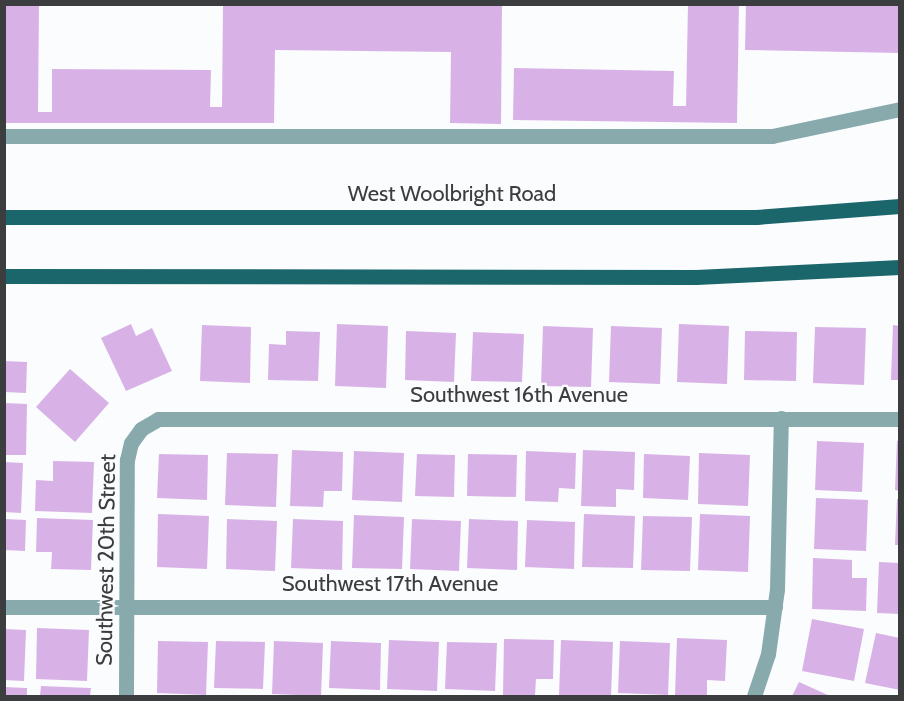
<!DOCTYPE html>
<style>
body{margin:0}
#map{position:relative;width:904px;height:701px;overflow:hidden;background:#fafcfe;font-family:Cabin,sans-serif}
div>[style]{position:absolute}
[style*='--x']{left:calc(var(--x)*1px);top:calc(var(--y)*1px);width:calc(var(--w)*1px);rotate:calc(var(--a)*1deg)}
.building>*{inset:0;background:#d8b2e7}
.minor>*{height:15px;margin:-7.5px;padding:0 7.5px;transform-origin:7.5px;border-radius:7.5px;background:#88aaad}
.major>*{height:15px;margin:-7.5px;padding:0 7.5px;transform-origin:7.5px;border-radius:7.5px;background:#1b666b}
span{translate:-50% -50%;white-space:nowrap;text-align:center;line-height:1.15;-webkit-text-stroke:4.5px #fafcfe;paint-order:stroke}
.street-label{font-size:22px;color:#3c3d3e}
.frame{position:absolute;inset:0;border:6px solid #3c3d3e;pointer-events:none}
</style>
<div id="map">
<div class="building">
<i style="clip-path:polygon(4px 4px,39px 4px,38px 112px,52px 112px,52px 69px,211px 70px,210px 107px,222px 107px,223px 4px,502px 4px,501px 124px,450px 123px,451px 52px,275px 50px,274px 123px,4px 123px)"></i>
<i style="clip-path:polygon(688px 4px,739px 4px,737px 123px,513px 120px,514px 68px,674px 71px,673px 106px,686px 106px)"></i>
<i style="clip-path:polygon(746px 4px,900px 4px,900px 53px,745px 50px)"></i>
<i style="clip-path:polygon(131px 324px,136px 336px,152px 328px,172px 371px,126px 391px,101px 338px)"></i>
<i style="clip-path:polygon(337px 324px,388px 326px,386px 388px,335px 386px)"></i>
<i style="clip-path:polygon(679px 324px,729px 326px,727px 384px,677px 382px)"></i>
<i style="clip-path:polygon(202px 325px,251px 327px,250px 383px,200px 381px)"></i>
<i style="clip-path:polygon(893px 325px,900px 326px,900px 380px,891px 380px)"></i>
<i style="clip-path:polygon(543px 326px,593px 328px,591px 387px,541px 386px)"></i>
<i style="clip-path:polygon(611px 326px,662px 328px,660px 384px,609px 382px)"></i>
<i style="clip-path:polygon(815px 327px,866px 328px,864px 385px,813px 383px)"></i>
<i style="clip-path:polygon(286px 331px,320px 332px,318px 381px,268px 380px,269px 344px,286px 345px)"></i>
<i style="clip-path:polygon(406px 331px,456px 333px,454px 382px,405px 380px)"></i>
<i style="clip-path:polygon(745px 331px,797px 332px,796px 381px,744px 380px)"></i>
<i style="clip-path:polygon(473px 332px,524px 334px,522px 382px,471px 381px)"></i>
<i style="clip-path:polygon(4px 361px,27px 362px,26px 393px,4px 392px)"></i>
<i style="clip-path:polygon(70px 369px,109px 403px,75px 442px,36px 407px)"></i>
<i style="clip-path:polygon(4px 403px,27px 404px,26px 455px,4px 455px)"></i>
<i style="clip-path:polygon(817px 441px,864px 443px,862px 492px,815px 490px)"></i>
<i style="clip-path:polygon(897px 441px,900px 441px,900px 491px,895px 490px)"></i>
<i style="clip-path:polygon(292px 450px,343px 452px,342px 491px,324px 491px,323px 507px,290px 506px)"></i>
<i style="clip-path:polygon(583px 450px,635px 452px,634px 490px,616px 489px,616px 507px,581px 506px)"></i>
<i style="clip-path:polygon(354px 451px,404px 453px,402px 502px,352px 500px)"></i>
<i style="clip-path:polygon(526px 451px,576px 453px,575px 489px,559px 488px,558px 502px,525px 501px)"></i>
<i style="clip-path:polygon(227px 453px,278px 454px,276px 507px,225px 505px)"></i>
<i style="clip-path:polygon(699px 453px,750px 455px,748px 506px,698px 504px)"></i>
<i style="clip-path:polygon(159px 454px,208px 455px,207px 500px,157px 498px)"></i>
<i style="clip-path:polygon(417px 454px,455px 455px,454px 497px,415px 496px)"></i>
<i style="clip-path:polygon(468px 454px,517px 455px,516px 497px,467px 496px)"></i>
<i style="clip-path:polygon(644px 454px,690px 456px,688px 500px,643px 498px)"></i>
<i style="clip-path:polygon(53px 461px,94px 462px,92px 513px,35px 511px,36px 480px,53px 481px)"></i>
<i style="clip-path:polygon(4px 462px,23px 463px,21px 513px,4px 512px)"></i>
<i style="clip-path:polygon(816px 498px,868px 500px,866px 551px,814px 549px)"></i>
<i style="clip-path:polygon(897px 499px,900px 499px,900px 545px,895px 545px)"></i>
<i style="clip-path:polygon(158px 514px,209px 516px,207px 569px,157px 567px)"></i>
<i style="clip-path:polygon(584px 514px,635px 516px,633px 568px,582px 567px)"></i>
<i style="clip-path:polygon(700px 514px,750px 516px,748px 572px,698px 570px)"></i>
<i style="clip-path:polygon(354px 515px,404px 517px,402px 569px,352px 568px)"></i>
<i style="clip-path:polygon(643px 516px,692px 517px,690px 571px,641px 570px)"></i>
<i style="clip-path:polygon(37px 518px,93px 520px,91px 570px,51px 569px,52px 552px,36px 552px)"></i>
<i style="clip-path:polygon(4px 519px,26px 520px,25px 551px,4px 550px)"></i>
<i style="clip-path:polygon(227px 519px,277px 521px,275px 571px,226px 569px)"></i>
<i style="clip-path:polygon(293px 519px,343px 521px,342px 570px,291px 568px)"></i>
<i style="clip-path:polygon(412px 519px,461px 521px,459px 571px,410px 569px)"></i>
<i style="clip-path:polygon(469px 519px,518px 521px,517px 570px,467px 568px)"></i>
<i style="clip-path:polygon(527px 520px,575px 522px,574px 569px,525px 567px)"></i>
<i style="clip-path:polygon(813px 558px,852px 560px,852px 578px,867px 578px,866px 611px,812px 609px)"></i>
<i style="clip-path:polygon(879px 562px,900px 563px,900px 614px,877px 613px)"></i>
<i style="clip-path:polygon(812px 619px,864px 629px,854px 681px,802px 671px)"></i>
<i style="clip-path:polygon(37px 628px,89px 630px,87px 681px,36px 679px)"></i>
<i style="clip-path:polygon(4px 629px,26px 630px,24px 681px,4px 680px)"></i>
<i style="clip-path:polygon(876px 633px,900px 638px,900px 690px,865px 683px)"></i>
<i style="clip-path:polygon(677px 638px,727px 640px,725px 681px,707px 680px,707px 696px,675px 695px)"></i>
<i style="clip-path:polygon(504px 639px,554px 640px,553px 679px,536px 679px,535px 695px,503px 695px)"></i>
<i style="clip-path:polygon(389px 640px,439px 642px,437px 691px,387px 689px)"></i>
<i style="clip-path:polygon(561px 640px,613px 642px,611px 696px,559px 696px)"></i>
<i style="clip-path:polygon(158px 641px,208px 642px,206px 695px,157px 693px)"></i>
<i style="clip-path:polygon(216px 641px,265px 642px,263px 689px,214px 688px)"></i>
<i style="clip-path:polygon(274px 641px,323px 643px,321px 696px,272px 694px)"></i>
<i style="clip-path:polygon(331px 641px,381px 643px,380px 690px,329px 688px)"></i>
<i style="clip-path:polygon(620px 641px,670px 643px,668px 695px,618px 693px)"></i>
<i style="clip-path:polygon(447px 642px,497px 643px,495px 691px,445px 689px)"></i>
<i style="clip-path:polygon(799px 682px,830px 696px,792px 696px)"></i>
<i style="clip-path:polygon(41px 686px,91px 688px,90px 696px,40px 696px)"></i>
<i style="clip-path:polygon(4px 687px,27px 688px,27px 696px,4px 696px)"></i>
</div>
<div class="minor">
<i style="--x:4;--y:136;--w:768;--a:0"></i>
<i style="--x:772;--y:136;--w:131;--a:-11.9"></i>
<i style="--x:4;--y:607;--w:771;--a:0"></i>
<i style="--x:126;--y:696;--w:236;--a:-89.8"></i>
<i style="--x:127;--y:460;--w:17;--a:-77"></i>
<i style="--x:131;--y:443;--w:17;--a:-54"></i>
<i style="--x:141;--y:429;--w:20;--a:-30"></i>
<i style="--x:158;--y:419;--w:742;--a:0"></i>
<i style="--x:754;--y:696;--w:44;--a:-71.6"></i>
<i style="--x:768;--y:654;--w:66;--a:-82.1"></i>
<i style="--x:777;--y:589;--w:171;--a:-88.7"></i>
</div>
<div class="major">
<i style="--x:4;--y:217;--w:752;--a:0"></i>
<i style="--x:756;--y:217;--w:144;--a:-4.4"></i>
<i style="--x:4;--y:276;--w:692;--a:0.08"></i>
<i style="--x:696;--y:277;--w:204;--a:-2.8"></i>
</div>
<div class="street-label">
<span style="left:452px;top:194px">West Woolbright Road</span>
<span style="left:519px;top:395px">Southwest 16th Avenue</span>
<span style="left:106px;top:560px;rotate:-89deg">Southwest 20th Street</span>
<span style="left:390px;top:584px">Southwest 17th Avenue</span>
</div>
<div class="frame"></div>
</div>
